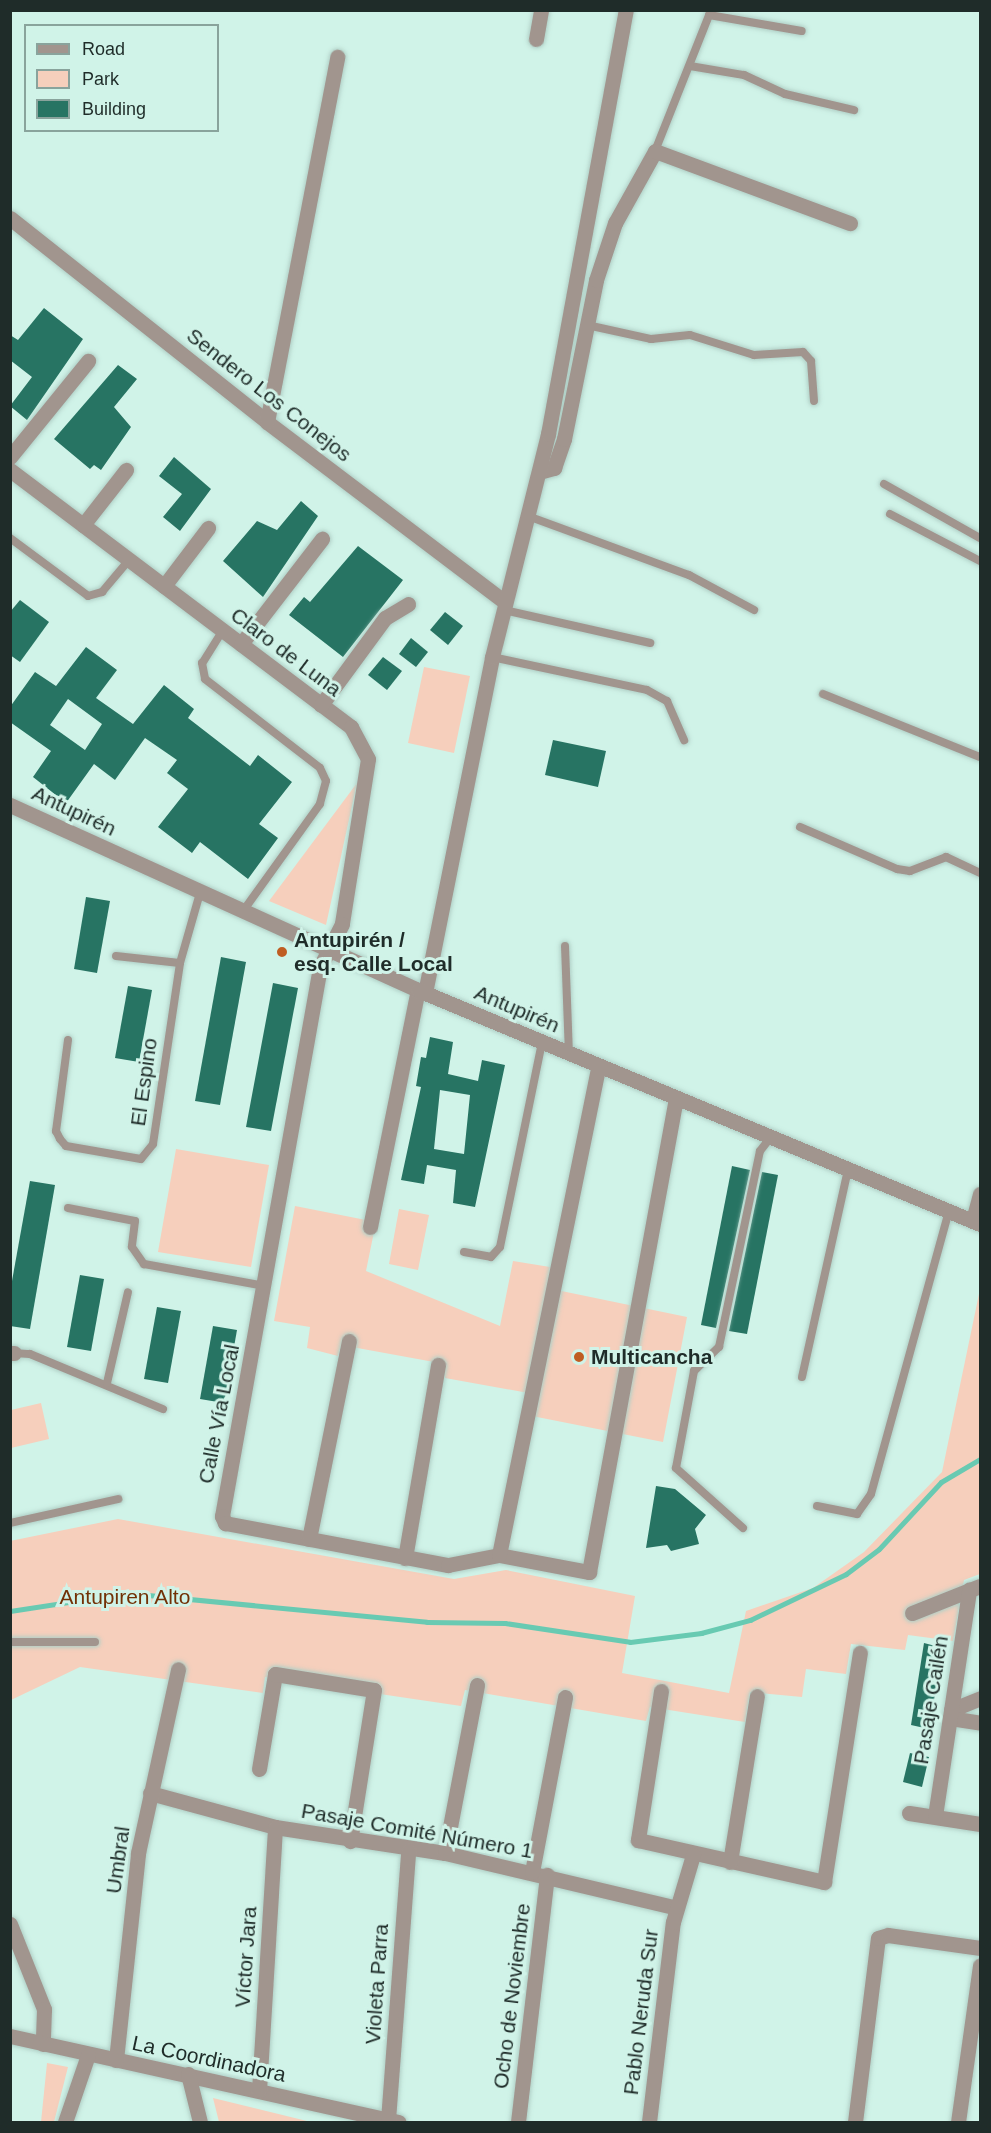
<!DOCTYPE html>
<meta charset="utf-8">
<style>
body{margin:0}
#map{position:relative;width:991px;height:2133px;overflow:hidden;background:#d0f3e8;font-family:Helvetica,sans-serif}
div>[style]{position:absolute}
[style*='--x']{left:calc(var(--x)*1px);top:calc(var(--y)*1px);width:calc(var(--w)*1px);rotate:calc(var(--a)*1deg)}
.green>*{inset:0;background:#f6cfbc}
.stream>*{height:5px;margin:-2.5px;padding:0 2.5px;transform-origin:2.5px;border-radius:2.5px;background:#68cab2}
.building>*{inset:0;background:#277463}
.roads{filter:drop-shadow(0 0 2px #b0cfc6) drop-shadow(0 0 2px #b0cfc6)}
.service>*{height:8px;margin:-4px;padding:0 4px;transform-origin:4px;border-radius:4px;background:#a1958e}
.minor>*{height:15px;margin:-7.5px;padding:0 7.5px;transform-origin:7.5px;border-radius:7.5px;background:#a1958e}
.tertiary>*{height:15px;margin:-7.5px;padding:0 7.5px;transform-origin:7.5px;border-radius:7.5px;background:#a1958e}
.dots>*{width:16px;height:16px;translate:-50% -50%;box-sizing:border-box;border:3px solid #d0f3e8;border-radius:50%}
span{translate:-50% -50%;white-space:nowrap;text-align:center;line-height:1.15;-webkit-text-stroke:6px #d0f3e8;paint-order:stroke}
.street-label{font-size:21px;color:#1f2c29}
.poi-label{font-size:21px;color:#1f2c29;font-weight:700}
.left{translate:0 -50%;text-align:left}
.park-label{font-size:21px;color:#723106}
.frame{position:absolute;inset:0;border:12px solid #1f2c29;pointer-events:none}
.legend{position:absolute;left:24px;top:24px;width:195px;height:108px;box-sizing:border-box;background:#d0f3e8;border:2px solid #89a39c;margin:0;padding:8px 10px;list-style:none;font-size:18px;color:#1f2c29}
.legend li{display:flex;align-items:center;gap:12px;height:30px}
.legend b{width:30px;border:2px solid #89a39c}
</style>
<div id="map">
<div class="green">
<i style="clip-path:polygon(424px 667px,470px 676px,454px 753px,408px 743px)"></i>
<i style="clip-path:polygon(357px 783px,326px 925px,269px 901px)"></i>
<i style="clip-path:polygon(176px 1149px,269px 1165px,251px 1267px,158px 1252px)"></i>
<i style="clip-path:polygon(295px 1206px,376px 1222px,366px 1271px,500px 1326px,513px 1261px,550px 1267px,547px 1288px,687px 1317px,663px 1442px,532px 1416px,534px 1394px,445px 1378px,445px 1364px,341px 1345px,338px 1356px,307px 1348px,310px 1327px,274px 1321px)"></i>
<i style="clip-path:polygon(399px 1209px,429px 1215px,418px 1270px,389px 1264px)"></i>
<i style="clip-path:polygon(980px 1289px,980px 1574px,964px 1580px,953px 1641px,908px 1635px,905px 1650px,851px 1644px,846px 1674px,806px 1669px,802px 1697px,750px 1692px,745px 1722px,650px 1707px,646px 1721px,465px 1690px,461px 1706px,265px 1677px,263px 1693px,80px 1667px,11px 1700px,10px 1541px,118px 1519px,454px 1579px,506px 1570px,635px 1596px,622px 1673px,729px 1693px,746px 1611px,813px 1588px,864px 1552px,942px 1472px)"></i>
<i style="clip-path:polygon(41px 1403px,49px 1439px,11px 1448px,11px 1410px)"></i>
<i style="clip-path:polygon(47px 2063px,68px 2067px,54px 2122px,41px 2122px)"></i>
<i style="clip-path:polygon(213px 2098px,311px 2122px,219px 2122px)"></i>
</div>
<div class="stream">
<i style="--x:10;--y:1611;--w:118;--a:-8.7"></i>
<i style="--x:127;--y:1593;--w:301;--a:5.5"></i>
<i style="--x:427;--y:1622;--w:78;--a:0.7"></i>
<i style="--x:505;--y:1623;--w:126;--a:8.6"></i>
<i style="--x:630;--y:1642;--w:72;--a:-7.2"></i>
<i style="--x:701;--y:1633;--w:51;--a:-14.9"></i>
<i style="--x:750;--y:1620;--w:106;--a:-25.6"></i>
<i style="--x:846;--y:1574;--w:41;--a:-37.1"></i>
<i style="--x:879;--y:1549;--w:91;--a:-47.2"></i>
<i style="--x:941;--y:1482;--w:45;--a:-30.5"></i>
</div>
<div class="building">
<i style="clip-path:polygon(44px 308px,83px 339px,27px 420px,10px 406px,32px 377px,10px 360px,10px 335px,18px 340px)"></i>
<i style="clip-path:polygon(118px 365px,137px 379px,114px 407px,131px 427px,101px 470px,94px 465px,90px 469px,54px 439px)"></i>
<i style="clip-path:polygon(174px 457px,211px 489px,180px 531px,163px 517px,182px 494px,159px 476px)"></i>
<i style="clip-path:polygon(301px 501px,318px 516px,263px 597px,223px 561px,257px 521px,277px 530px)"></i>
<i style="clip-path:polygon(358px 546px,403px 580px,343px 657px,289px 615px,304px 597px,310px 602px)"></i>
<i style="clip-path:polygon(20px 600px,49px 622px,20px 662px,10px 655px,10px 612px)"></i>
<i style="clip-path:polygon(445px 612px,463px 626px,448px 645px,430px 630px)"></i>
<i style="clip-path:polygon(411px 638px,428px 652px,416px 667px,399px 654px)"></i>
<i style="clip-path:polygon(evenodd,86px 647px,117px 670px,96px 698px,133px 724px,164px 685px,194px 709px,188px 718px,250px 766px,258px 755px,292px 782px,259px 824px,278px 838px,248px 879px,200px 842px,192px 853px,158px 827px,188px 789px,167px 773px,177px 760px,145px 738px,115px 780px,94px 764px,66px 803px,33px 777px,51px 751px,10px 722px,10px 707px,35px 672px,56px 686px,86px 647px,68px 699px,102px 724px,85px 750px,50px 725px,68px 699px)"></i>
<i style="clip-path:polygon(383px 657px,402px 671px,387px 690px,368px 675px)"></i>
<i style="clip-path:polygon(553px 740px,606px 751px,598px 787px,545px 775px)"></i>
<i style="clip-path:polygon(86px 897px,110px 901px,97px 973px,74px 969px)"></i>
<i style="clip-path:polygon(221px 957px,246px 962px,220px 1105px,195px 1101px)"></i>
<i style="clip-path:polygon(273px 983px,298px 988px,271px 1131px,246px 1127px)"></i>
<i style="clip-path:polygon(128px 986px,152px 990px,139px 1062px,115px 1058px)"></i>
<i style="clip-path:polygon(evenodd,430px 1037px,453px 1042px,448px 1074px,478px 1081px,482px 1060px,505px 1065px,475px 1207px,453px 1203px,456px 1170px,427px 1165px,424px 1184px,401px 1180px,421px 1087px,416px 1086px,421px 1057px,426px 1058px,430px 1037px,440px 1090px,470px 1095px,464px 1154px,434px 1149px,440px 1090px)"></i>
<i style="clip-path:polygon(732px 1166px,750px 1170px,716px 1328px,701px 1325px)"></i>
<i style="clip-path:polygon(762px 1172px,778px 1175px,747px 1334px,729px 1331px)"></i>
<i style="clip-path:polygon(30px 1181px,55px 1185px,30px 1329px,10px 1326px,10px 1292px)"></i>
<i style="clip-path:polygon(80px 1275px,104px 1279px,91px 1351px,67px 1347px)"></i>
<i style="clip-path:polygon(157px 1307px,181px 1311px,168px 1383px,144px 1379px)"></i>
<i style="clip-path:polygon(213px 1326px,237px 1330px,224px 1403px,200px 1399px)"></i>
<i style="clip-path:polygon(656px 1486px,675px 1489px,706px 1515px,695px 1529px,699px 1544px,671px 1551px,667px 1545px,646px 1548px)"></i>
<i style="clip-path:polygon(924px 1643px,943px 1648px,929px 1729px,911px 1725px)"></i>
<i style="clip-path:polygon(910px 1753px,929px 1757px,922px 1787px,903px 1782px)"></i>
</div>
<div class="roads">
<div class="service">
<i style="--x:709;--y:15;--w:94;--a:9.8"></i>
<i style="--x:690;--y:66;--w:55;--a:9.5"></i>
<i style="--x:744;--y:75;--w:45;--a:24.9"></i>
<i style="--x:785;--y:94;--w:71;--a:13.1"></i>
<i style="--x:655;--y:151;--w:152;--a:-68.3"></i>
<i style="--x:587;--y:325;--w:66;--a:12.3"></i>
<i style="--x:651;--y:339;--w:39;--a:-6"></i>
<i style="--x:690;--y:335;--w:67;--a:17.4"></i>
<i style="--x:754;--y:355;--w:49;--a:-3.5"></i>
<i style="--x:803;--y:352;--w:12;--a:48"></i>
<i style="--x:811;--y:361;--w:40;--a:85.7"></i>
<i style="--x:884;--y:484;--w:110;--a:29.4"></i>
<i style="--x:890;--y:514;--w:102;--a:27.6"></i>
<i style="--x:525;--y:515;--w:175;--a:20.1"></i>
<i style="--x:689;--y:575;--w:74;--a:28.3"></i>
<i style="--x:10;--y:538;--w:97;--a:36.6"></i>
<i style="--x:88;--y:596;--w:15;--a:-16"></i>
<i style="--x:102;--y:592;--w:42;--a:-49.8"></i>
<i style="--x:504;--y:610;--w:150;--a:12.7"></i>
<i style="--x:223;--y:630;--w:39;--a:122"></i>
<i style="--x:202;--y:663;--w:16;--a:79"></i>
<i style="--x:205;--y:679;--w:145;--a:37.7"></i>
<i style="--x:320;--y:768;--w:14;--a:65"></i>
<i style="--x:326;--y:781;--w:24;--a:105"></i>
<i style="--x:320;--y:804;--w:132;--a:125.7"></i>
<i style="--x:492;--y:657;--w:158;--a:12"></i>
<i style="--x:647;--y:690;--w:23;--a:29"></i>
<i style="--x:667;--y:701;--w:43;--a:66.4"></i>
<i style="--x:823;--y:694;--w:169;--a:21.9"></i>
<i style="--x:800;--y:827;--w:106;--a:23.4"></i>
<i style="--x:897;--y:869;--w:13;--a:9"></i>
<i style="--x:910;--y:871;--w:39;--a:-21"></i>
<i style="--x:946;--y:857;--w:38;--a:25"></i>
<i style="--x:565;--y:946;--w:108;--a:87.9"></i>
<i style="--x:116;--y:956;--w:64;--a:6.2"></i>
<i style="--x:180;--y:963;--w:73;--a:-74.1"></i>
<i style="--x:68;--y:1040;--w:92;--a:97.5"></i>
<i style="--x:56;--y:1131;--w:9;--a:63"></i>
<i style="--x:60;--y:1139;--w:9;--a:49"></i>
<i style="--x:66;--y:1146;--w:76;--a:9.8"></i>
<i style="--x:141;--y:1159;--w:19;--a:-51"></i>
<i style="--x:153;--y:1144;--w:183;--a:-81.5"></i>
<i style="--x:68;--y:1208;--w:68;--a:11"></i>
<i style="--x:135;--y:1221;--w:26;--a:97"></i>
<i style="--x:132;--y:1247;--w:21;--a:55"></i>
<i style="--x:144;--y:1264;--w:123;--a:10.3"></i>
<i style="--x:464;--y:1252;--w:27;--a:10"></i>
<i style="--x:491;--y:1257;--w:13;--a:-48"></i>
<i style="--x:500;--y:1247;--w:208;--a:-78.4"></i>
<i style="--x:14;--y:1353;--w:16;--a:4"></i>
<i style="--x:30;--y:1354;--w:144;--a:22.5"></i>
<i style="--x:802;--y:1377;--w:213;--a:-77.5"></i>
<i style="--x:107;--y:1383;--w:93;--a:-77"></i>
<i style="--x:817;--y:1506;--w:41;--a:11.3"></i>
<i style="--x:857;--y:1514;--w:24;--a:-55"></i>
<i style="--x:871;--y:1494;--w:294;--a:-74.6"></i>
<i style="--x:10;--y:1523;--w:111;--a:-12.5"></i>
<i style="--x:743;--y:1528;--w:90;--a:-138.2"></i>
<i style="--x:676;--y:1468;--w:99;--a:-79.5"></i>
<i style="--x:694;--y:1371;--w:35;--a:-44"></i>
<i style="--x:719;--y:1347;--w:200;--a:-78.2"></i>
<i style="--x:760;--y:1151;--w:18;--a:-52"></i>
<i style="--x:10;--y:1642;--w:85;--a:0"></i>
</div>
<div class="minor">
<i style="--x:536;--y:39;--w:29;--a:-80"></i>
<i style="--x:10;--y:218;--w:328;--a:38.4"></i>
<i style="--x:267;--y:422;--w:297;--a:37.1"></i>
<i style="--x:267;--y:422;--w:372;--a:-79.1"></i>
<i style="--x:10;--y:457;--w:124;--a:-50.9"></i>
<i style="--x:10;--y:470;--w:427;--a:37"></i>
<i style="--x:351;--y:727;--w:36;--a:62"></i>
<i style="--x:368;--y:759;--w:167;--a:99"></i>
<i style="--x:342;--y:924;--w:48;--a:117.1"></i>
<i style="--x:320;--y:967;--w:558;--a:100.12"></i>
<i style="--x:222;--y:1516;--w:8;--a:67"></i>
<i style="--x:225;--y:1523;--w:227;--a:10.7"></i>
<i style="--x:448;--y:1565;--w:52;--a:-11.1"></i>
<i style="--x:499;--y:1555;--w:92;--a:10.7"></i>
<i style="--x:589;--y:1572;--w:482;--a:-79.6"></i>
<i style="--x:539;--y:472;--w:16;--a:-15"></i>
<i style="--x:554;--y:468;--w:31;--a:-71"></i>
<i style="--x:564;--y:439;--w:162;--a:-78.6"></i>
<i style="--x:596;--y:280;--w:60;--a:-71.6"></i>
<i style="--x:615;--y:223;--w:82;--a:-60.9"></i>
<i style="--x:655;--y:151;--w:208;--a:20.3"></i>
<i style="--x:83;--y:525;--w:70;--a:-52"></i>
<i style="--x:164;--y:586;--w:73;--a:-52.8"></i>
<i style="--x:241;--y:644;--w:133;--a:-52.4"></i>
<i style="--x:321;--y:705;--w:108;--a:-53.7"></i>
<i style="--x:385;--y:618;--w:27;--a:-31"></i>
<i style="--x:425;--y:993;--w:343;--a:-78.7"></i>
<i style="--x:492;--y:657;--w:230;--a:-75.9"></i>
<i style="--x:548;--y:434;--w:431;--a:-79.6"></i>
<i style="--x:973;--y:1220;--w:27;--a:-75"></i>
<i style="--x:370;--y:1227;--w:242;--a:-78.6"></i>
<i style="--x:10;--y:1353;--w:4;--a:0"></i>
<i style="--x:309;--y:1539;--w:202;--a:-78.6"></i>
<i style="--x:499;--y:1555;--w:498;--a:-78.5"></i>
<i style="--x:405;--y:1558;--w:196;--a:-80.3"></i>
<i style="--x:912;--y:1613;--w:73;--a:-21.7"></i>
<i style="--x:661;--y:1691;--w:151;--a:98.8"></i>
<i style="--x:638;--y:1840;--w:191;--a:12.7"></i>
<i style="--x:824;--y:1882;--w:232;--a:-81.1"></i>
<i style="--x:951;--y:1710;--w:31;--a:-22"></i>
<i style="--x:950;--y:1718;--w:30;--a:9"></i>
<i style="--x:259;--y:1769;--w:96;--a:-80.4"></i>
<i style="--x:275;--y:1674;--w:100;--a:9.2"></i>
<i style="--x:374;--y:1690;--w:153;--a:99"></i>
<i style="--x:150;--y:1793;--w:130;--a:15.2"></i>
<i style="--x:275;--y:1827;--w:172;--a:8.7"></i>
<i style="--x:445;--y:1853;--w:238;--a:13.3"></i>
<i style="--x:909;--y:1813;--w:72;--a:8.8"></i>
<i style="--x:935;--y:1816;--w:229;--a:-81.4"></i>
<i style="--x:445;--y:1853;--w:171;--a:-79.2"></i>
<i style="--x:730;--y:1862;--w:168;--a:-80.8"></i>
<i style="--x:532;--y:1872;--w:178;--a:-79.3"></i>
<i style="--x:10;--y:1924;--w:92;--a:68.2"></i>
<i style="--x:44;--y:2009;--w:35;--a:92"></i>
<i style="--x:10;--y:2036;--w:398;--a:12.5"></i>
<i style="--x:116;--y:2060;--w:208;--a:-83.9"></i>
<i style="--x:138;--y:1853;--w:188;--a:-77.7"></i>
<i style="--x:188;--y:2074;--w:49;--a:76"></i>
<i style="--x:259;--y:2090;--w:263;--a:-86.5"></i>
<i style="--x:388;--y:2120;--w:270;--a:-85.7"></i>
<i style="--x:65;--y:2122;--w:71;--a:-71.1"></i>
<i style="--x:518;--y:2122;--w:249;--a:-83.3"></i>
<i style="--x:649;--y:2122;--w:201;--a:-83.2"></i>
<i style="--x:673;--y:1922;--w:70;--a:-73.4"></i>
<i style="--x:855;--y:2122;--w:185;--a:-82.9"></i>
<i style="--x:878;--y:1938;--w:10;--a:-17"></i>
<i style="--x:888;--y:1935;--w:93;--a:8"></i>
<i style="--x:958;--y:2122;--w:158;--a:-82"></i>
</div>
<div class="tertiary">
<i style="--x:10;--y:805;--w:448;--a:24.4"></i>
<i style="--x:418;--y:990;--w:609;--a:22.61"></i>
</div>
</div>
<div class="dots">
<i style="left:282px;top:952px;background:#bf5d22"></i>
<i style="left:579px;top:1357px;background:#bf5d22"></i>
</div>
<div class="street-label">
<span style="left:269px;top:395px;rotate:38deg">Sendero Los Conejos</span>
<span style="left:286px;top:652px;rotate:37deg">Claro de Luna</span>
<span style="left:74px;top:811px;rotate:25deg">Antupirén</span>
<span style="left:517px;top:1009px;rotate:23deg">Antupirén</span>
<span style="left:144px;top:1082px;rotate:-82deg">El Espino</span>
<span style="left:219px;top:1414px;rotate:-79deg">Calle Vía Local</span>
<span style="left:931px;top:1700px;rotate:-81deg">Pasaje Cailén</span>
<span style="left:417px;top:1831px;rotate:10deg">Pasaje Comité Número 1</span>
<span style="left:118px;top:1860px;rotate:-82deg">Umbral</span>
<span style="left:246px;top:1957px;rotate:-86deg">Víctor Jara</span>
<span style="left:377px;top:1984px;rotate:-86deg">Violeta Parra</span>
<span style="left:512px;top:1996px;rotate:-83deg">Ocho de Noviembre</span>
<span style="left:641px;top:2012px;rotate:-83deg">Pablo Neruda Sur</span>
<span style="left:209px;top:2059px;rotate:12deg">La Coordinadora</span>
</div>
<div class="poi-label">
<span class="left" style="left:294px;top:952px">Antupirén /<br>esq. Calle Local</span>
<span class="left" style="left:591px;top:1357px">Multicancha</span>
</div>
<div class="park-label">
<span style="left:125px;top:1597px">Antupiren Alto</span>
</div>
<div class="frame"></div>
<ul class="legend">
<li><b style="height:8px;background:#a1958e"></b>Road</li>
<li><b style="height:16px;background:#f6cfbc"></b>Park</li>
<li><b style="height:16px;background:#277463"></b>Building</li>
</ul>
</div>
